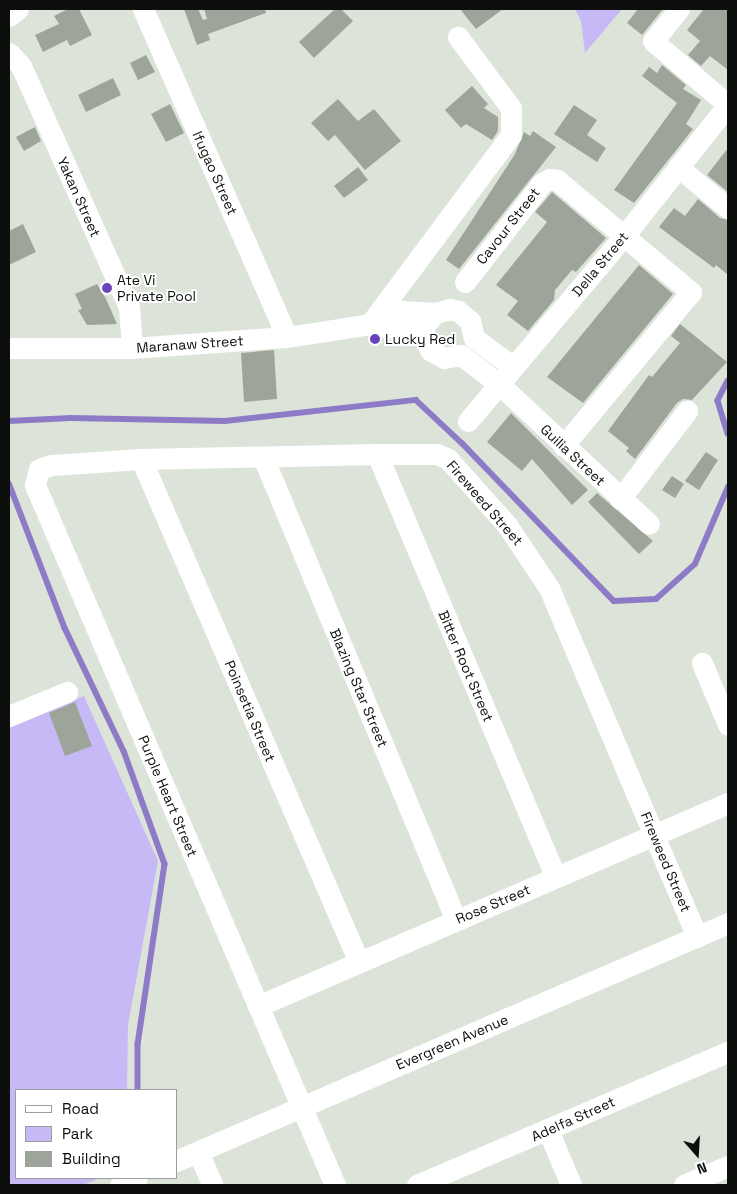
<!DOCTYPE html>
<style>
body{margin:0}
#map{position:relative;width:737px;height:1194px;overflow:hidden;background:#dce4da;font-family:"Space Grotesk",sans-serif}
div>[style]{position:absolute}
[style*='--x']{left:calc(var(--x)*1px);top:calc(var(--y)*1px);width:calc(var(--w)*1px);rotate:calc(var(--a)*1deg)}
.green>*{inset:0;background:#c6b9f6}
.stream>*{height:5.5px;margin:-2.75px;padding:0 2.75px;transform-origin:2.75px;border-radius:2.75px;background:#8e7bc7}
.building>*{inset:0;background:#9da59b}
.minor>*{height:21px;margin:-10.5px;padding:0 10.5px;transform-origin:10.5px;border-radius:10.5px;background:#fff}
.dots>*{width:14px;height:14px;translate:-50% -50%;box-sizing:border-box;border:2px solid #fff;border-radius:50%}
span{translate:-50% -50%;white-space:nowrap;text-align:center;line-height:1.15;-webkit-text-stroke:4px #fff;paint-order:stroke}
.street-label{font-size:14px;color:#0c0f0b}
.poi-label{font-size:14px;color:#0c0f0b}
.left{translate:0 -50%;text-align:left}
.frame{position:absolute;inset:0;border:10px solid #0c0f0b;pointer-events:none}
.legend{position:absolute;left:15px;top:1089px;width:162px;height:90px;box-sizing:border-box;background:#fff;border:1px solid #9e9f9d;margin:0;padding:6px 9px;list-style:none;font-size:15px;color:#0c0f0b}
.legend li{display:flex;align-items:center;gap:10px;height:25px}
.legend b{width:25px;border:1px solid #9e9f9d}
.north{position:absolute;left:672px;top:1129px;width:50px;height:50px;-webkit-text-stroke:4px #fff;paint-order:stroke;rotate:161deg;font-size:14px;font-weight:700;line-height:20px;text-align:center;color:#0c0f0b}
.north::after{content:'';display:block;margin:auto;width:18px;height:22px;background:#0c0f0b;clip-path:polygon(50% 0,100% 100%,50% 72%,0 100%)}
</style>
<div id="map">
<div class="green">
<i style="clip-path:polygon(575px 9px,622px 9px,585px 53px,581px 21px)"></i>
<i style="clip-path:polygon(84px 696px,158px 861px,128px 1025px,127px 1090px,16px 1090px,16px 1178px,100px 1178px,83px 1185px,9px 1185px,9px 728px)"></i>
</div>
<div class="stream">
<i style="--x:728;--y:381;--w:22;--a:117"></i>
<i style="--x:718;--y:401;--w:34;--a:73"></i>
<i style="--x:9;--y:421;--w:62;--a:-2.8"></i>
<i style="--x:71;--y:418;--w:154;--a:1.1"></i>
<i style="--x:225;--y:421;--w:192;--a:-6.3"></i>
<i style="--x:416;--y:400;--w:63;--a:43.1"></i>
<i style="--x:462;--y:443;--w:219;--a:46.1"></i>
<i style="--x:614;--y:601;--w:42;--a:-2.7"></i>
<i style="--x:656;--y:599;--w:52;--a:-41.9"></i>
<i style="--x:695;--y:564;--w:84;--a:-66.8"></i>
<i style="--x:9;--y:483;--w:155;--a:68.9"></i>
<i style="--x:65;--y:628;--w:136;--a:64.4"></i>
<i style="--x:124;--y:751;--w:120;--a:70.1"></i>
<i style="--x:165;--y:864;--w:182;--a:98.5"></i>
<i style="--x:138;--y:1044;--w:46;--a:90"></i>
</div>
<div class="building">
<i style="clip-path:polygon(68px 9px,79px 9px,92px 35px,70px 46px,67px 40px,43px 52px,35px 35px,59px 24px,54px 16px)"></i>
<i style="clip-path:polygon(184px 9px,198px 9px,203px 20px,207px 19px,204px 9px,265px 9px,266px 13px,208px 34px,210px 40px,197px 45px)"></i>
<i style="clip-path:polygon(335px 9px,341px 9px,353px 21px,314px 58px,299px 42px)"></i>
<i style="clip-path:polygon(460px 9px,503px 9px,476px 29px)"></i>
<i style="clip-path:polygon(638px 9px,663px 9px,642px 35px,627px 23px)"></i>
<i style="clip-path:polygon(704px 9px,728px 9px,728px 70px,710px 56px,701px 66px,688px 55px,700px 41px,687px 30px)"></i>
<i style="clip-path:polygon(146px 55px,155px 72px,138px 80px,130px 63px)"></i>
<i style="clip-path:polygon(662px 65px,686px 85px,683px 89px,701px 100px,686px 124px,693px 129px,634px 203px,614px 190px,677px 103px,642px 76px,649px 67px,657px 73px)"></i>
<i style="clip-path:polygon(113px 78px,121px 95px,86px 112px,78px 95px)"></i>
<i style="clip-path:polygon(472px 86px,488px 104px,484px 108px,498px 117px,498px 131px,492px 140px,466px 124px,461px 128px,445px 110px)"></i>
<i style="clip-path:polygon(338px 99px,358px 121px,374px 109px,401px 141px,365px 170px,335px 135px,328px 141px,311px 123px)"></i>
<i style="clip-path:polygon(170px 104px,184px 133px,166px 142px,151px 114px)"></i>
<i style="clip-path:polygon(574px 105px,597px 120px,587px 135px,606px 148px,597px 162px,554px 134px)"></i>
<i style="clip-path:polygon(35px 127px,41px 141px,24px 151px,16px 137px)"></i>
<i style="clip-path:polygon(533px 131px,556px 147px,459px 269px,446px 260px,515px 154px,524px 132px,530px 136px)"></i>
<i style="clip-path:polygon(728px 148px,728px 192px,707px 175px)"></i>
<i style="clip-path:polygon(358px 167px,368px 180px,344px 198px,334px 186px)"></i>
<i style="clip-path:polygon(552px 192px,606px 238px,576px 272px,572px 270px,555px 290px,554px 300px,528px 331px,507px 315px,518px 301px,496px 285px,547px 222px,535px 212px)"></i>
<i style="clip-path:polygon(698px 199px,720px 218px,728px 220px,728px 275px,716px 265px,714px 268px,659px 227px,674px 208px,685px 216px)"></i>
<i style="clip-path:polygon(23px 224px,36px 252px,9px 265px,9px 231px)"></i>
<i style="clip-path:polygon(639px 265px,673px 294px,583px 403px,547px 377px)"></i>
<i style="clip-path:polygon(97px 284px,106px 299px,117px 324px,87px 325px,78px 310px,82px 309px,75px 294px)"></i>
<i style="clip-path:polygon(680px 324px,727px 362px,692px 400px,683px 399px,677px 403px,635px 459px,626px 451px,629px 448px,608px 431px,649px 375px,652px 377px,680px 343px,671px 336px)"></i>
<i style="clip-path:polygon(274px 350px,277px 399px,244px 402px,241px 353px)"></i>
<i style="clip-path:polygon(511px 413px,588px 490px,572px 505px,532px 459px,522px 471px,487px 442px)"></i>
<i style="clip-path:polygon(706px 452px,718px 460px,699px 490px,685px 481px)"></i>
<i style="clip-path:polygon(672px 476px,684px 484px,675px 498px,662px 490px)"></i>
<i style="clip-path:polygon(597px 493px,653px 541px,639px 554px,588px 502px)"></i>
<i style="clip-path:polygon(75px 702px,92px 746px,65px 756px,49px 713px)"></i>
</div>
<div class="minor">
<i style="--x:143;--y:9;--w:358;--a:66.3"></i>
<i style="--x:679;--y:9;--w:41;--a:129.1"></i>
<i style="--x:653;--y:41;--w:99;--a:40.5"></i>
<i style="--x:9;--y:16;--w:11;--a:-38"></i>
<i style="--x:9;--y:53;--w:18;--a:47"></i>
<i style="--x:21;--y:66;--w:265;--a:65.9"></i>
<i style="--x:129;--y:308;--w:40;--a:85.7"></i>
<i style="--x:678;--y:167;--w:65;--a:39.4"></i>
<i style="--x:465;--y:282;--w:125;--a:-52.1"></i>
<i style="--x:542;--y:183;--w:9;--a:-27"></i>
<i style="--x:550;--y:179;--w:7;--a:8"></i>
<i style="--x:557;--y:180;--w:175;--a:39.9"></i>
<i style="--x:691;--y:292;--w:200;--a:129.7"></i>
<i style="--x:373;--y:320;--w:231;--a:-53.3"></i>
<i style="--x:511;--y:135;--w:27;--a:-90"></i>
<i style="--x:511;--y:108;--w:89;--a:-126.7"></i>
<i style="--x:370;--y:324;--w:54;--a:11.7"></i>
<i style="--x:9;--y:348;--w:123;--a:0"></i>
<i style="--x:132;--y:348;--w:155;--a:-4.1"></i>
<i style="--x:287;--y:337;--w:84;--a:-8.9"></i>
<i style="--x:370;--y:324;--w:33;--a:-23"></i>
<i style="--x:400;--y:311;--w:35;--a:3"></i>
<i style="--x:513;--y:367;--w:49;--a:-143.4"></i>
<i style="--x:474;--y:338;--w:17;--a:-103"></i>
<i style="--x:470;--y:321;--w:16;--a:-140"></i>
<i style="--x:458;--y:311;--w:8;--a:-166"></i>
<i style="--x:450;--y:309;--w:16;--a:165"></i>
<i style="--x:435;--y:313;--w:17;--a:130"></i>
<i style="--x:424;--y:326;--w:9;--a:96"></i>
<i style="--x:423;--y:335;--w:17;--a:65"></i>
<i style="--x:430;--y:350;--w:16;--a:30"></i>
<i style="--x:444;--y:358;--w:17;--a:-10"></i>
<i style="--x:461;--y:355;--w:48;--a:37.3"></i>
<i style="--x:499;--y:384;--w:205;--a:43"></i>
<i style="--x:468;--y:421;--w:242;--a:-49.9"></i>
<i style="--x:624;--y:236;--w:167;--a:-51.6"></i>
<i style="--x:377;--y:454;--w:459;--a:67.1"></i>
<i style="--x:263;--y:457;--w:502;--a:67.37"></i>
<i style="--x:141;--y:459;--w:548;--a:66.57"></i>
<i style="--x:620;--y:499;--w:111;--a:-52.7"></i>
<i style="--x:702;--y:663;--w:67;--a:67.2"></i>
<i style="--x:9;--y:716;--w:63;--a:-22.5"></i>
<i style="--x:258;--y:1006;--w:512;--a:-23.36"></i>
<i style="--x:548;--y:1130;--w:60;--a:67.3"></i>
<i style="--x:198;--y:1152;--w:36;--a:66"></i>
<i style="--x:176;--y:1161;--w:601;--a:-23.32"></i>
<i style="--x:120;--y:1185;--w:18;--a:-22"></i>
<i style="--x:335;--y:1185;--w:762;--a:-113.2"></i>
<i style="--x:35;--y:485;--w:16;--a:-76"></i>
<i style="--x:39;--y:469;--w:13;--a:-18"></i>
<i style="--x:51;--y:465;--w:90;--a:-3.8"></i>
<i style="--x:141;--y:459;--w:236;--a:-1.2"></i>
<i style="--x:377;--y:454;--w:60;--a:0"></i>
<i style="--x:437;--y:454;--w:12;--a:24"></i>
<i style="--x:448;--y:459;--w:89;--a:48.2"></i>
<i style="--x:507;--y:525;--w:76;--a:56.3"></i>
<i style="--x:549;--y:588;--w:379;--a:67"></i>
<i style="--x:417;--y:1185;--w:338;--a:-23.2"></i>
<i style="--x:684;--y:1185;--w:48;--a:-23.4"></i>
</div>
<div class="dots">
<i style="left:107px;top:288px;background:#6a43bb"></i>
<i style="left:375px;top:339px;background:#6a43bb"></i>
</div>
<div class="street-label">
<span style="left:215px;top:173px;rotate:66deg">Ifugao Street</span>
<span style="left:79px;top:197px;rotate:66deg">Yakan Street</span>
<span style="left:508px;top:226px;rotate:-52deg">Cavour Street</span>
<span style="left:600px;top:264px;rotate:-50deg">Della Street</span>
<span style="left:190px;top:344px;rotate:-4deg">Maranaw Street</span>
<span style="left:573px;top:455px;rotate:43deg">Guilia Street</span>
<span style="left:485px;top:503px;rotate:49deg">Fireweed Street</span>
<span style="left:466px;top:666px;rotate:67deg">Bitter Root Street</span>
<span style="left:359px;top:688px;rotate:67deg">Blazing Star Street</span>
<span style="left:250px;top:711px;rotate:67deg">Poinsetia Street</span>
<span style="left:168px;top:796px;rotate:67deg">Purple Heart Street</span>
<span style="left:666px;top:862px;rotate:67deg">Fireweed Street</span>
<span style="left:493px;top:904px;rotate:-23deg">Rose Street</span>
<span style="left:452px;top:1042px;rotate:-23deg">Evergreen Avenue</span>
<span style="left:573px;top:1119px;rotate:-24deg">Adelfa Street</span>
</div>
<div class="poi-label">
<span class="left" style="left:117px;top:288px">Ate Vi<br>Private Pool</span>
<span class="left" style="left:385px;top:339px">Lucky Red</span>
</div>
<div class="frame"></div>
<ul class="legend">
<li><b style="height:6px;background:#fff"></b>Road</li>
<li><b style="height:14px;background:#c6b9f6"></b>Park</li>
<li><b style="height:14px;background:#9da59b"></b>Building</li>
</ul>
<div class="north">N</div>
</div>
